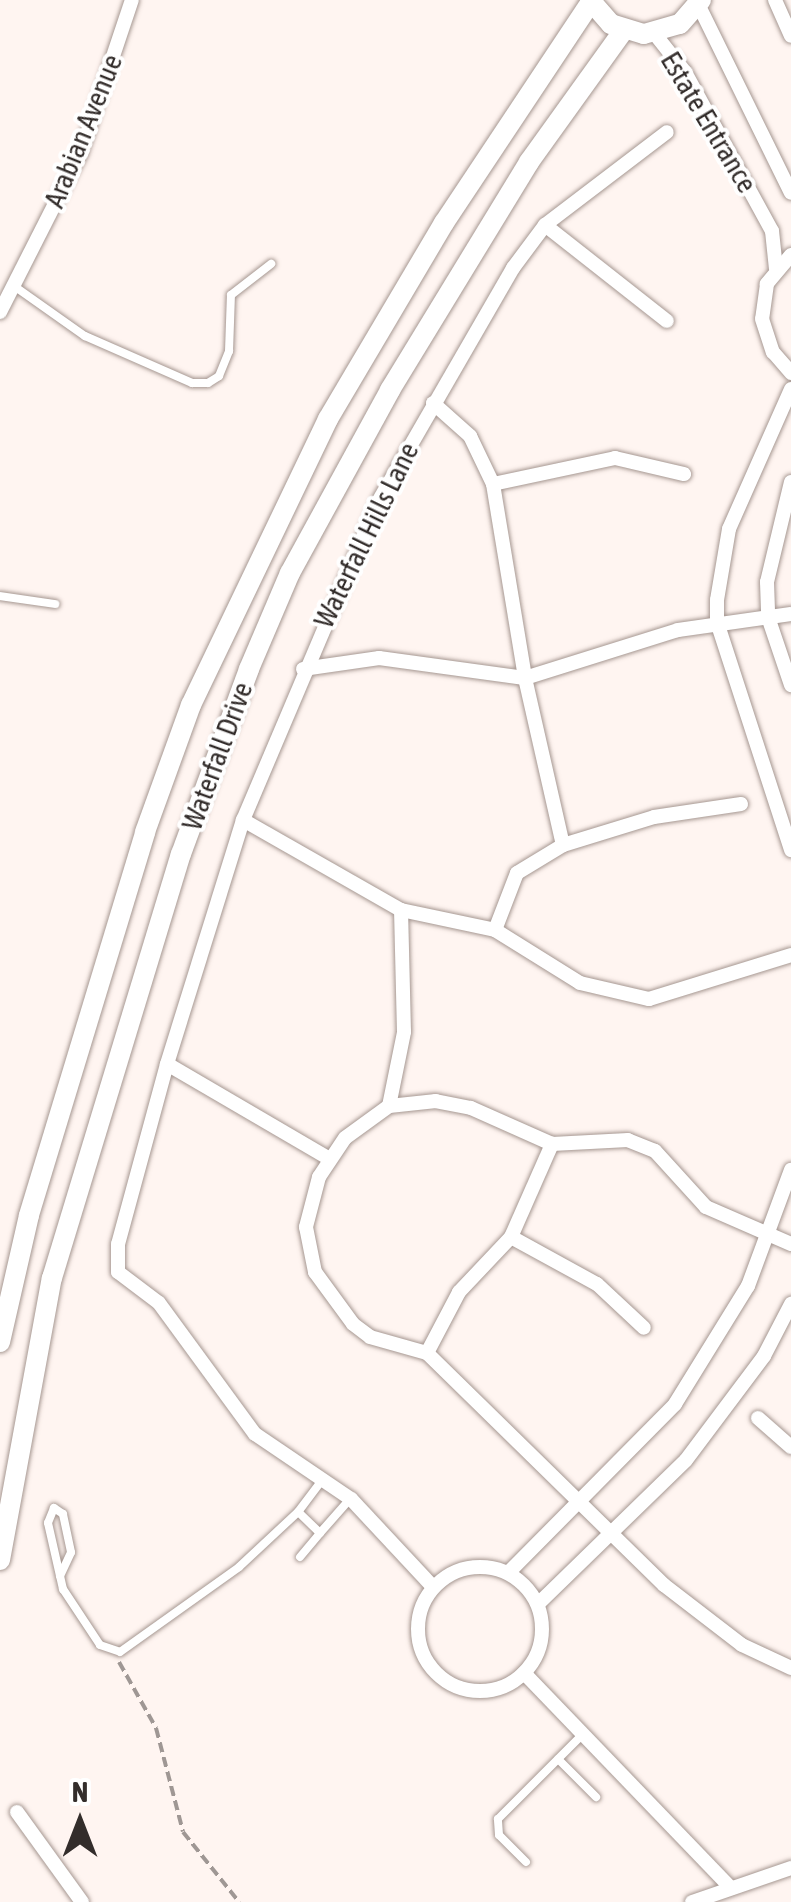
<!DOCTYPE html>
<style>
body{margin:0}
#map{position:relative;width:791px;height:1902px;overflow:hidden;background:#fff5f1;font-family:"Asap Condensed",sans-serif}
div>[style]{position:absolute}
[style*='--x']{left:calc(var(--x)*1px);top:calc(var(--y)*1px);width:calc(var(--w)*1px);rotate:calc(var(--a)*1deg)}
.path>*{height:4px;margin-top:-2px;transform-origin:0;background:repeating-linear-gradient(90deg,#9f9794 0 10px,transparent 0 15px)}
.roads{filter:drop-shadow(0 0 2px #a69791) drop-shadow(0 0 2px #a69791)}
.service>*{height:8px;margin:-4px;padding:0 4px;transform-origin:4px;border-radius:4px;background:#fff}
.minor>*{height:14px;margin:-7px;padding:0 7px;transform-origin:7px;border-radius:7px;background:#fff}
.minor>.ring{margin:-7px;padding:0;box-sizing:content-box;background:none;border:14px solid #fff;border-radius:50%}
.secondary>*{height:20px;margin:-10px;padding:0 10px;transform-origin:10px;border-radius:10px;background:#fff}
span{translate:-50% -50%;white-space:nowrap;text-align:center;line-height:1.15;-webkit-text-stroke:8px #fff;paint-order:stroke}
.street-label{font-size:28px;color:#332d2b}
.north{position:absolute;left:30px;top:1772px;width:100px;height:100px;-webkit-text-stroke:8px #fff;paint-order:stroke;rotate:0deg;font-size:28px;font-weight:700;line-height:40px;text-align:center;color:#332d2b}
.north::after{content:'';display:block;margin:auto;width:35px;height:45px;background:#332d2b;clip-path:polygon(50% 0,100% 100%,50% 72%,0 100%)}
</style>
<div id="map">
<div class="path">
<i style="--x:119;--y:1662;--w:76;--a:60.7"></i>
<i style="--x:156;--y:1728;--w:107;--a:75.4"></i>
<i style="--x:183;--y:1832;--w:90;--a:51.3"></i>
</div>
<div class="roads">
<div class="service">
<i style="--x:14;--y:286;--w:87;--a:35.2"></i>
<i style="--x:85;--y:336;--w:117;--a:23.7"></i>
<i style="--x:192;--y:383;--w:16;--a:0"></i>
<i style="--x:208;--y:383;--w:13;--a:-32"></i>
<i style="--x:219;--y:376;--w:27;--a:-68"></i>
<i style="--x:229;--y:351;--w:56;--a:-88"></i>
<i style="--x:231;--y:295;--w:51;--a:-37.8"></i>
<i style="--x:0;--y:596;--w:56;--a:8.3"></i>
<i style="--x:320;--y:1533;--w:45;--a:-48.6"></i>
<i style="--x:300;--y:1557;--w:31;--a:-50"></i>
<i style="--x:320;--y:1533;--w:30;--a:-136"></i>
<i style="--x:298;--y:1512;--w:40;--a:-53"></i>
<i style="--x:60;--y:1576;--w:26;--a:-65"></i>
<i style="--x:71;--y:1552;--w:39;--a:-102"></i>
<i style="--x:63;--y:1514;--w:11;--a:-146"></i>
<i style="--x:54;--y:1508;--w:16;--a:112"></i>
<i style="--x:48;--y:1523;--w:68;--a:77.2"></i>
<i style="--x:63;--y:1589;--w:67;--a:56.5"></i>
<i style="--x:100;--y:1645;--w:21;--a:19"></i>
<i style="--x:120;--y:1652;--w:146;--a:-35.5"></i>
<i style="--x:239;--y:1567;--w:81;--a:-43"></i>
<i style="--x:558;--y:1759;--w:54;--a:45"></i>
<i style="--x:526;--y:1862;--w:38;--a:-135"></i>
<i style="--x:499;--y:1835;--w:16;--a:-94"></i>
<i style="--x:498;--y:1819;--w:120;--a:-45"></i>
</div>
<div class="minor">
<i style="--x:775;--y:0;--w:39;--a:66"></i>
<i style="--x:699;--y:6;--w:208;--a:63.8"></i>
<i style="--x:654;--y:33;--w:50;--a:51.5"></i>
<i style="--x:685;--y:72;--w:181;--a:61.3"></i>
<i style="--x:772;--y:231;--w:38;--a:84"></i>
<i style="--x:545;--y:225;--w:155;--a:38.2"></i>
<i style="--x:791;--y:255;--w:38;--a:130"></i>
<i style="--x:767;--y:284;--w:35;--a:98"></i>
<i style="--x:762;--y:319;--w:35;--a:72"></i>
<i style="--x:773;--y:352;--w:28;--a:49"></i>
<i style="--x:0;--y:312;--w:179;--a:-63.1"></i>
<i style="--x:81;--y:152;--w:160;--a:-71.5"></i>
<i style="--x:791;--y:389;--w:153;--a:113.9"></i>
<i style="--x:729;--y:529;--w:72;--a:99.6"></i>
<i style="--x:717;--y:600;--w:22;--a:90"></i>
<i style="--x:717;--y:622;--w:240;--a:72"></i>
<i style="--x:433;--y:403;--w:50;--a:41.7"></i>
<i style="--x:470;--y:436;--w:53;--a:64.4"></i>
<i style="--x:493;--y:484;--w:197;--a:80.6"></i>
<i style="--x:525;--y:678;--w:171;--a:77.2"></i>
<i style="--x:791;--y:482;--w:103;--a:103.5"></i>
<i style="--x:767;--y:582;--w:35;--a:88"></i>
<i style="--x:768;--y:617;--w:72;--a:71.3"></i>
<i style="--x:493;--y:484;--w:125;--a:-12"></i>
<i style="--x:615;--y:458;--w:71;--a:13.1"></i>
<i style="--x:303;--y:669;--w:77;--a:-8.2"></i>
<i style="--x:379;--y:658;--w:147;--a:7.8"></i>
<i style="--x:525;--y:678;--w:160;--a:-17.4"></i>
<i style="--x:678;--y:630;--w:114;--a:-8.1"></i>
<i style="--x:243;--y:820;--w:182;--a:29.7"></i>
<i style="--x:401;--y:910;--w:96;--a:12"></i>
<i style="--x:495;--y:930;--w:61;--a:-68.9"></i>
<i style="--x:517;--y:873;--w:54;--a:-31.3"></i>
<i style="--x:563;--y:845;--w:95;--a:-17.1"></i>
<i style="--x:654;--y:817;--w:88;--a:-8.5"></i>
<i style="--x:495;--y:930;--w:100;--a:31.9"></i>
<i style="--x:580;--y:983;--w:71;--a:13.1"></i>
<i style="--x:649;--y:999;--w:149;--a:-17.2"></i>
<i style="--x:167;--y:1064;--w:187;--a:105.2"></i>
<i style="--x:118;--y:1244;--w:28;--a:90"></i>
<i style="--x:118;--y:1272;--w:51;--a:37.1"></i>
<i style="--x:159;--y:1303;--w:162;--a:53.8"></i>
<i style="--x:255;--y:1434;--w:116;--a:34.1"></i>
<i style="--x:351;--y:1499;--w:120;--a:47"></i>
<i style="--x:389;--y:1106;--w:76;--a:-78.5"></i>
<i style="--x:404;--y:1032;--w:122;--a:-91.4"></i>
<i style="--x:328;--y:1158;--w:186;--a:-149.7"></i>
<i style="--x:167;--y:1064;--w:256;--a:-72.7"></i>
<i style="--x:243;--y:820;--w:345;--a:-67"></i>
<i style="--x:378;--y:502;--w:270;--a:-60"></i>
<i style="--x:513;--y:268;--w:54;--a:-53.3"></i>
<i style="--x:545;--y:225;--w:153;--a:-37.3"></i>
<i style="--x:511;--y:1237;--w:98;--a:28.7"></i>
<i style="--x:597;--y:1284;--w:64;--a:43.1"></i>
<i style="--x:791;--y:1244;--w:93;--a:-156.5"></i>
<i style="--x:706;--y:1207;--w:76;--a:-132.3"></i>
<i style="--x:655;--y:1151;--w:29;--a:-158"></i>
<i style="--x:628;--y:1140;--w:76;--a:177"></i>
<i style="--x:552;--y:1144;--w:89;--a:-156"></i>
<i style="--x:471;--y:1108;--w:36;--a:-169"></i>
<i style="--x:436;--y:1101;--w:47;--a:173.9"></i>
<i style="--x:389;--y:1106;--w:54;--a:144"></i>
<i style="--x:345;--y:1138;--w:47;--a:123.7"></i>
<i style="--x:319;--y:1177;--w:52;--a:104.6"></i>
<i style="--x:306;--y:1227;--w:46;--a:78.7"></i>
<i style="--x:315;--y:1272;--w:64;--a:53.8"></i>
<i style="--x:353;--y:1324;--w:21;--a:37"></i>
<i style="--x:370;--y:1337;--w:59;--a:15.7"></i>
<i style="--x:427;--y:1353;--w:332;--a:44.4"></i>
<i style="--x:664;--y:1585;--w:98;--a:37.6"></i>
<i style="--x:742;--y:1645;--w:54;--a:25.1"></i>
<i style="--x:427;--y:1353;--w:69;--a:-62.3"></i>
<i style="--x:459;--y:1292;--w:76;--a:-46.6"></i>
<i style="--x:511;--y:1237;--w:102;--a:-66.2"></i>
<i style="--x:758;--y:1418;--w:44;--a:41.3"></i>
<i class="ring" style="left:418px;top:1567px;width:110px;height:110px"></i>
<i style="--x:508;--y:1573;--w:238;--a:-45.3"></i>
<i style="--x:675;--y:1404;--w:139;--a:-58.3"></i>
<i style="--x:748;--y:1286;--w:124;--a:-69.7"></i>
<i style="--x:538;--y:1604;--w:206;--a:-44.2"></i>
<i style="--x:686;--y:1460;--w:130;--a:-53.1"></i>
<i style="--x:764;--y:1356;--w:59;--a:-62.6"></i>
<i style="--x:524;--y:1673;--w:298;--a:46.1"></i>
<i style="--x:17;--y:1812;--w:111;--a:54.2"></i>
<i style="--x:692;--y:1902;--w:105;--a:-19"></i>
</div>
<div class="secondary">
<i style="--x:590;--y:0;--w:32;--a:49"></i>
<i style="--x:611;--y:24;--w:34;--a:17"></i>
<i style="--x:644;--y:34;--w:37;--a:-16"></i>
<i style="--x:680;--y:24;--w:32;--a:-49"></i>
<i style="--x:0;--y:1342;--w:130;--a:-77.1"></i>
<i style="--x:29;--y:1215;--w:400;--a:-73.1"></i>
<i style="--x:145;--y:832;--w:135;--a:-70.1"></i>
<i style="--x:191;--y:705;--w:317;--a:-64.4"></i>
<i style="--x:328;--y:419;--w:228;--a:-59.4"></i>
<i style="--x:444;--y:223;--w:265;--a:-56.4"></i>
<i style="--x:0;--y:1560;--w:287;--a:-79.6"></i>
<i style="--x:52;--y:1278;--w:443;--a:-73.1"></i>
<i style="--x:181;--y:854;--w:197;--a:-69.8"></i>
<i style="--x:249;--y:669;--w:104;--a:-66.9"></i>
<i style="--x:290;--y:573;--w:209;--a:-61.3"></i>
<i style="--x:390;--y:390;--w:267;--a:-58.6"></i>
<i style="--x:529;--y:162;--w:163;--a:-54.3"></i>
</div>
</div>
<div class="street-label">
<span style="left:709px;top:122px;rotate:59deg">Estate Entrance</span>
<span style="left:83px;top:131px;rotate:-68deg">Arabian Avenue</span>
<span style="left:366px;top:535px;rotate:-64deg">Waterfall Hills Lane</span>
<span style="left:217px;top:756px;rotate:-70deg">Waterfall Drive</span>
</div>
<div class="north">N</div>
</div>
